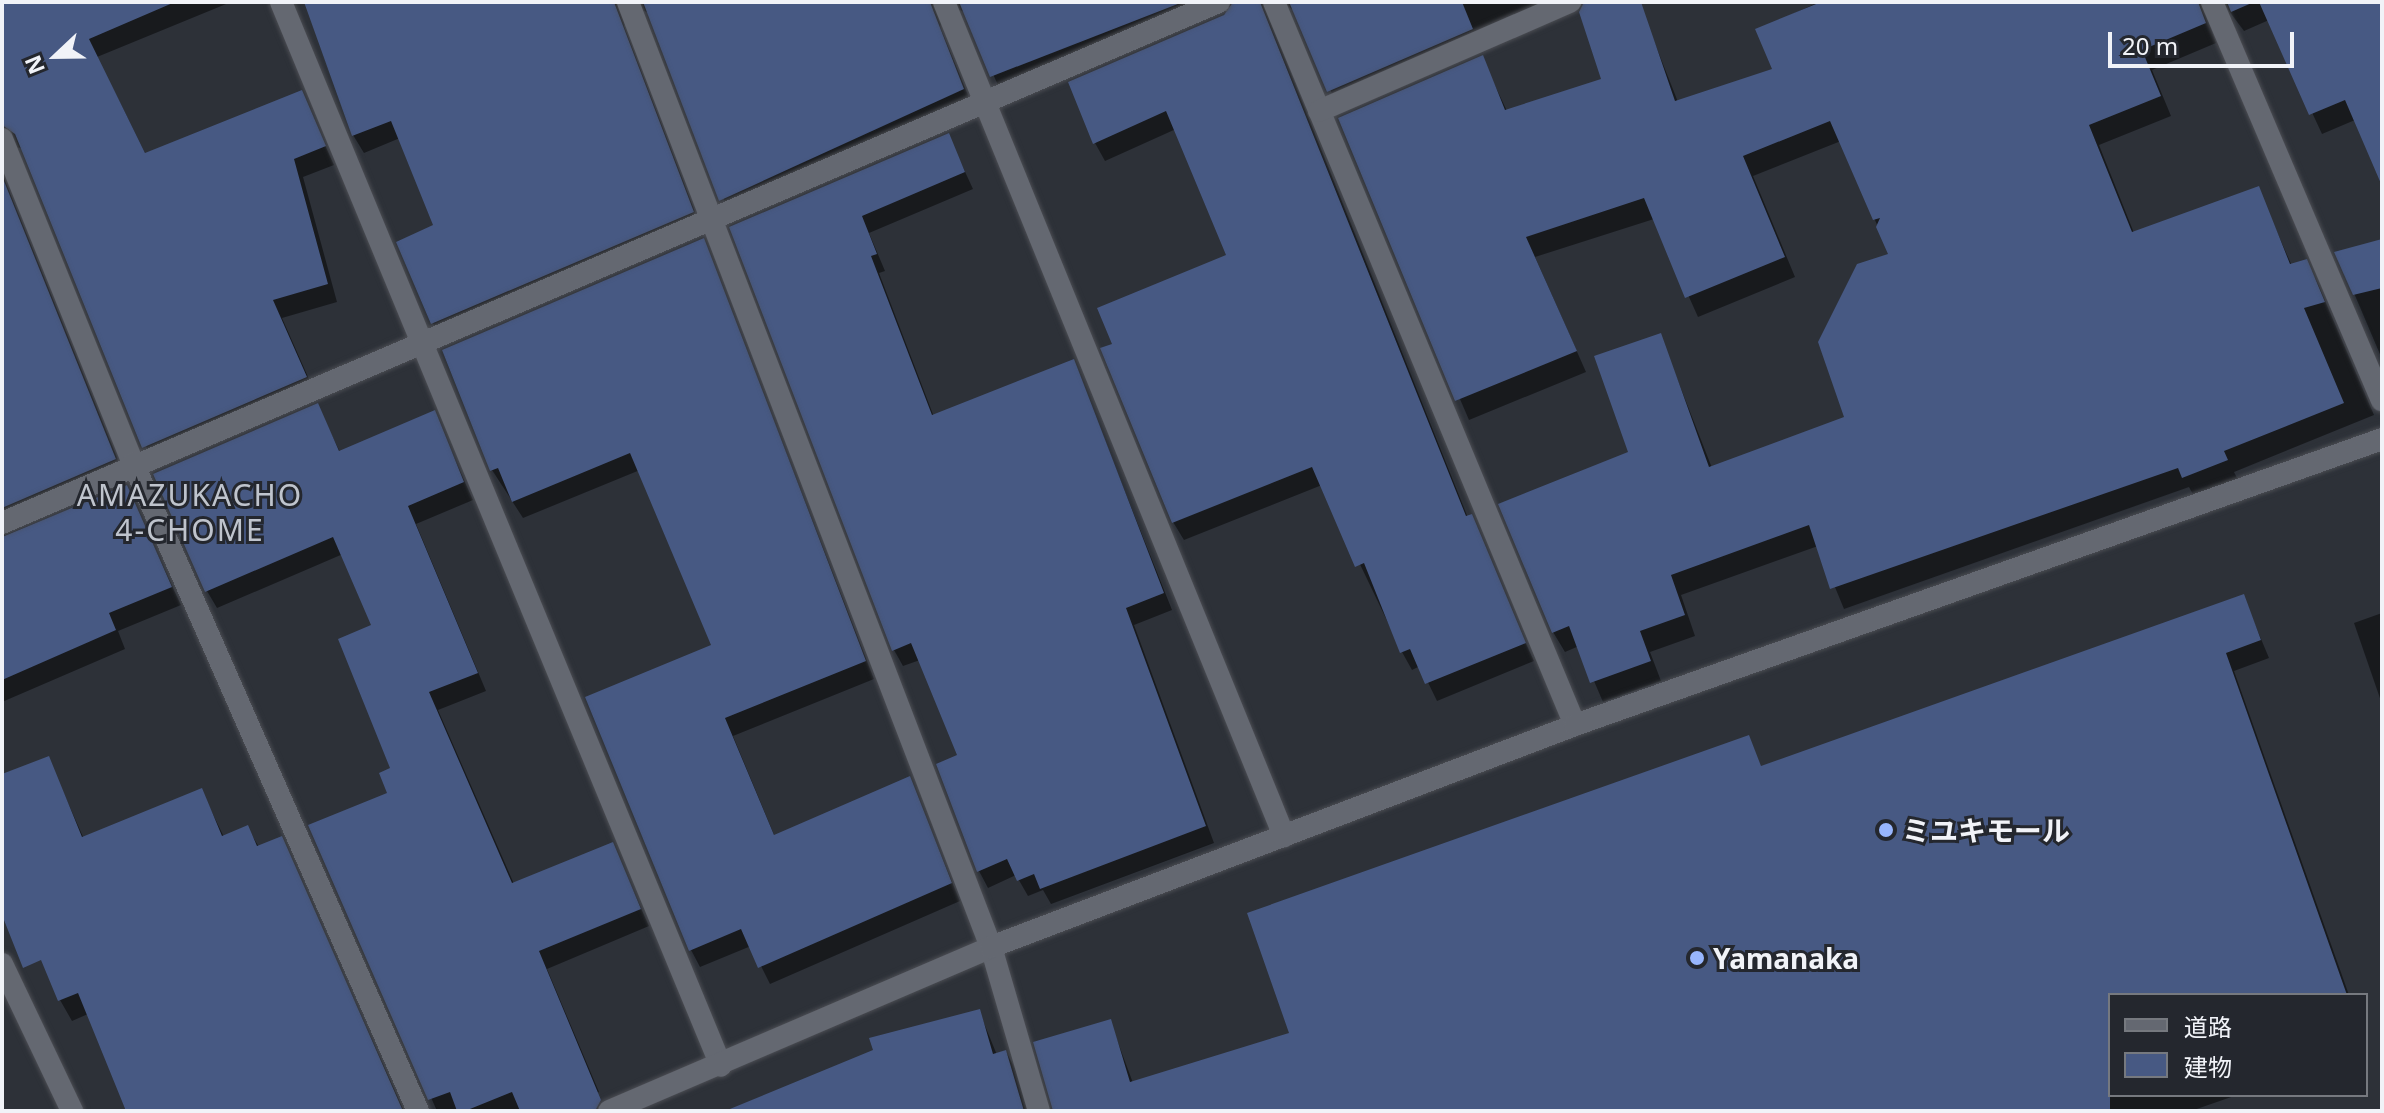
<!DOCTYPE html>
<meta charset="utf-8">
<style>
body{margin:0}
#map{position:relative;width:2384px;height:1113px;overflow:hidden;background:#2d3138;font-family:"Noto Sans","Noto Sans JP",sans-serif}
div>[style]{position:absolute}
[style*='--x']{left:calc(var(--x)*1px);top:calc(var(--y)*1px);width:calc(var(--w)*1px);rotate:calc(var(--a)*1deg)}
.shadow>*{inset:0;background:#0007}
.building>*{inset:0;background:#475983}
.roads{filter:drop-shadow(0 0 2px #4b4d53) drop-shadow(0 0 2px #4b4d53)}
.minor>*{height:22px;margin:-11px;padding:0 11px;transform-origin:11px;border-radius:11px;background:#646871}
.dots>*{width:22px;height:22px;translate:-50% -50%;box-sizing:border-box;border:4px solid #24272e;border-radius:50%}
span{translate:-50% -50%;white-space:nowrap;text-align:center;line-height:1.15;-webkit-text-stroke:6px #24272e;paint-order:stroke}
.poi-label{font-size:28px;color:#f1f3f8;font-weight:700}
.left{translate:0 -50%;text-align:left}
.neighbourhood-label{font-size:30px;color:#bfc4cd;letter-spacing:2px}
.frame{position:absolute;inset:0;border:4px solid #f1f3f8;pointer-events:none}
.legend{position:absolute;left:2108px;top:993px;width:260px;height:104px;box-sizing:border-box;background:#24272e;border:2px solid #76797f;margin:0;padding:10px 14px;list-style:none;font-size:24px;color:#f1f3f8}
.legend li{display:flex;align-items:center;gap:16px;height:40px}
.legend b{width:40px;border:2px solid #76797f}
.north{position:absolute;left:16px;top:16px;width:80px;height:80px;-webkit-text-stroke:6px #24272e;paint-order:stroke;rotate:248deg;font-size:22px;font-weight:700;line-height:32px;text-align:center;color:#f1f3f8}
.north::after{content:'';display:block;margin:auto;width:28px;height:36px;background:#f1f3f8;clip-path:polygon(50% 0,100% 100%,50% 72%,0 100%)}
.scale{position:absolute;left:2108px;top:32px;width:186px;height:36px;box-sizing:border-box;border:4px solid #f1f3f8;border-top:0;padding-left:10px;font-size:24px;line-height:28px;white-space:nowrap;color:#f1f3f8;-webkit-text-stroke:6px #24272e;paint-order:stroke}
</style>
<div id="map">
<div class="shadow">
<i style="clip-path:polygon(2px 2px,231px 2px,97px 57px,146px 155px,301px 92px,334px 165px,303px 177px,337px 302px,282px 318px,316px 395px,154px 465px,23px 148px,2px 147px)"></i>
<i style="clip-path:polygon(307px 2px,1567px 2px,1339px 109px,1295px 11px,1286px 5px,1269px 18px,1468px 518px,1534px 661px,1437px 701px,1420px 666px,1412px 670px,1402px 652px,1322px 485px,1184px 540px,1173px 522px,1115px 345px,1228px 256px,1176px 129px,1105px 161px,1095px 143px,1234px 5px,1002px 94px,965px 12px,948px 6px,940px 27px,973px 107px,731px 217px,649px 13px,632px 6px,624px 26px,702px 230px,443px 341px,433px 323px,436px 226px,400px 138px,364px 153px,353px 135px)"></i>
<i style="clip-path:polygon(1819px 2px,2382px 2px,2382px 158px,2355px 120px,2322px 134px,2269px 20px,2244px 31px,2226px 7px,2208px 20px,2216px 43px,2152px 70px,2171px 116px,2099px 145px,2134px 233px,2258px 189px,2292px 266px,2306px 262px,2317px 282px,2374px 415px,2234px 472px,2238px 480px,2195px 498px,2189px 487px,1844px 609px,1818px 546px,1681px 595px,1695px 636px,1650px 652px,1661px 681px,1603px 702px,1579px 646px,1565px 652px,1553px 632px,1631px 453px,1660px 335px,1712px 468px,1847px 418px,1890px 255px,1841px 141px,1753px 176px,1795px 277px,1698px 317px,1654px 219px,1535px 257px,1586px 372px,1469px 420px,1340px 119px,1482px 58px,1507px 111px,1603px 80px,1646px 21px,1678px 102px,1774px 70px,1758px 30px)"></i>
<i style="clip-path:polygon(948px 135px,973px 189px,869px 233px,885px 271px,879px 273px,934px 417px,1073px 361px,1172px 610px,1134px 625px,1214px 843px,1051px 904px,1043px 890px,1028px 896px,1016px 875px,988px 888px,979px 871px,938px 766px,960px 756px,920px 660px,903px 666px,894px 650px,732px 228px)"></i>
<i style="clip-path:polygon(2px 173px,125px 477px,6px 528px,3px 536px,126px 487px,181px 605px,118px 631px,125px 649px,2px 702px)"></i>
<i style="clip-path:polygon(703px 240px,874px 679px,733px 736px,775px 837px,909px 778px,960px 901px,770px 984px,751px 946px,700px 967px,691px 950px,714px 646px,640px 470px,523px 518px,492px 470px,445px 351px)"></i>
<i style="clip-path:polygon(2382px 241px,2382px 359px,2337px 253px)"></i>
<i style="clip-path:polygon(317px 405px,340px 452px,434px 413px,473px 500px,416px 524px,486px 691px,438px 710px,514px 884px,612px 844px,649px 926px,547px 969px,599px 1092px,551px 1111px,437px 1111px,310px 827px,390px 795px,393px 769px,374px 626px,343px 554px,217px 608px,207px 591px)"></i>
<i style="clip-path:polygon(2243px 596px,2269px 658px,2234px 671px,2349px 995px,2110px 995px,2110px 1095px,2237px 1095px,2191px 1111px,1053px 1111px,1110px 1021px,1133px 1083px,1292px 1035px,1748px 737px,1762px 777px)"></i>
<i style="clip-path:polygon(2382px 613px,2382px 704px,2354px 623px)"></i>
<i style="clip-path:polygon(48px 758px,84px 839px,201px 790px,224px 837px,247px 827px,259px 847px,281px 838px,404px 1111px,128px 1111px,88px 1014px,72px 1021px,60px 1000px,2px 860px,2px 777px)"></i>
<i style="clip-path:polygon(979px 1011px,997px 1055px,1006px 1052px,1016px 1070px,1028px 1111px,729px 1111px)"></i>
</div>
<div class="building">
<i style="clip-path:polygon(2px 2px,175px 2px,89px 39px,145px 153px,302px 90px,326px 146px,294px 159px,328px 284px,273px 300px,307px 377px,142px 448px,15px 134px,2px 125px)"></i>
<i style="clip-path:polygon(304px 2px,614px 2px,694px 212px,431px 324px,396px 242px,433px 225px,391px 121px,352px 136px)"></i>
<i style="clip-path:polygon(643px 2px,930px 2px,964px 89px,719px 201px)"></i>
<i style="clip-path:polygon(959px 2px,1183px 2px,990px 77px)"></i>
<i style="clip-path:polygon(1233px 2px,1260px 2px,1466px 516px,1472px 514px,1526px 643px,1425px 684px,1410px 649px,1400px 653px,1364px 563px,1355px 567px,1312px 467px,1172px 523px,1100px 348px,1112px 344px,1097px 308px,1226px 255px,1166px 111px,1093px 144px,1068px 82px,1224px 15px)"></i>
<i style="clip-path:polygon(1289px 2px,1462px 2px,1473px 29px,1327px 92px)"></i>
<i style="clip-path:polygon(1584px 2px,1641px 2px,1675px 101px,1772px 69px,1755px 29px,1821px 2px,2198px 2px,2206px 23px,2142px 50px,2161px 96px,2089px 125px,2132px 232px,2259px 186px,2290px 264px,2307px 259px,2325px 302px,2304px 308px,2344px 403px,2224px 451px,2228px 460px,2182px 478px,2178px 468px,1830px 589px,1809px 525px,1671px 575px,1685px 615px,1640px 631px,1651px 661px,1590px 683px,1569px 626px,1552px 633px,1498px 504px,1628px 452px,1594px 356px,1661px 333px,1709px 467px,1844px 417px,1818px 342px,1857px 264px,1888px 254px,1876px 227px,1880px 218px,1873px 220px,1830px 121px,1743px 156px,1785px 257px,1685px 298px,1644px 198px,1526px 237px,1577px 351px,1455px 401px,1338px 118px,1483px 55px,1505px 110px,1601px 79px,1579px 12px)"></i>
<i style="clip-path:polygon(2227px 2px,2254px 2px,2231px 12px)"></i>
<i style="clip-path:polygon(2259px 2px,2382px 2px,2382px 186px,2345px 100px,2309px 115px)"></i>
<i style="clip-path:polygon(949px 133px,965px 172px,862px 216px,877px 254px,871px 256px,932px 415px,1074px 359px,1164px 593px,1126px 608px,1206px 826px,1040px 889px,1034px 874px,1017px 881px,1007px 859px,977px 872px,936px 764px,957px 755px,911px 643px,892px 651px,729px 227px)"></i>
<i style="clip-path:polygon(2px 176px,116px 459px,2px 508px)"></i>
<i style="clip-path:polygon(704px 238px,866px 661px,725px 718px,774px 835px,910px 776px,952px 883px,758px 968px,741px 929px,689px 951px,585px 697px,711px 645px,630px 453px,512px 502px,498px 468px,490px 471px,442px 350px)"></i>
<i style="clip-path:polygon(2382px 239px,2382px 288px,2353px 295px,2334px 252px)"></i>
<i style="clip-path:polygon(318px 403px,339px 451px,435px 410px,464px 482px,408px 506px,478px 673px,429px 692px,512px 883px,613px 842px,641px 909px,539px 951px,601px 1100px,595px 1111px,520px 1111px,512px 1092px,465px 1111px,457px 1111px,450px 1092px,428px 1100px,308px 825px,387px 793px,379px 773px,390px 768px,338px 639px,371px 625px,333px 537px,205px 592px,153px 474px)"></i>
<i style="clip-path:polygon(127px 485px,172px 587px,109px 613px,116px 630px,2px 680px,2px 537px)"></i>
<i style="clip-path:polygon(2244px 594px,2261px 640px,2226px 653px,2347px 995px,2110px 995px,2110px 1111px,1053px 1111px,1033px 1042px,1111px 1019px,1130px 1082px,1289px 1033px,1247px 913px,1749px 735px,1761px 766px)"></i>
<i style="clip-path:polygon(49px 756px,82px 837px,202px 788px,222px 836px,248px 825px,257px 846px,282px 836px,403px 1111px,126px 1111px,78px 993px,58px 1001px,41px 960px,23px 968px,2px 915px,2px 774px)"></i>
<i style="clip-path:polygon(980px 1009px,993px 1054px,1006px 1050px,1024px 1111px,725px 1111px,873px 1050px,869px 1038px)"></i>
</div>
<div class="roads">
<div class="minor">
<i style="--x:281;--y:2;--w:1151;--a:67.53"></i>
<i style="--x:628;--y:2;--w:1012;--a:68.99"></i>
<i style="--x:991;--y:947;--w:171;--a:73.7"></i>
<i style="--x:944;--y:2;--w:901;--a:67.82"></i>
<i style="--x:1274;--y:2;--w:783;--a:67.4"></i>
<i style="--x:2212;--y:2;--w:433;--a:66.9"></i>
<i style="--x:1319;--y:111;--w:274;--a:-23.5"></i>
<i style="--x:2;--y:139;--w:349;--a:68"></i>
<i style="--x:133;--y:463;--w:708;--a:66.26"></i>
<i style="--x:2;--y:523;--w:1324;--a:-23.18"></i>
<i style="--x:2;--y:964;--w:163;--a:64.5"></i>
<i style="--x:609;--y:1111;--w:416;--a:-23.2"></i>
<i style="--x:991;--y:947;--w:625;--a:-20.81"></i>
<i style="--x:1575;--y:725;--w:856;--a:-19.51"></i>
</div>
</div>
<div class="dots">
<i style="left:1886px;top:830px;background:#98b6fd"></i>
<i style="left:1697px;top:958px;background:#98b6fd"></i>
</div>
<div class="poi-label">
<span class="left" style="left:1902px;top:830px">ミユキモール</span>
<span class="left" style="left:1713px;top:958px">Yamanaka</span>
</div>
<div class="neighbourhood-label">
<span style="left:190px;top:512px">AMAZUKACHO<br>4-CHOME</span>
</div>
<div class="frame"></div>
<ul class="legend">
<li><b style="height:10px;background:#646871"></b>道路</li>
<li><b style="height:22px;background:#475983"></b>建物</li>
</ul>
<div class="north">N</div>
<div class="scale">20 m</div>
</div>
